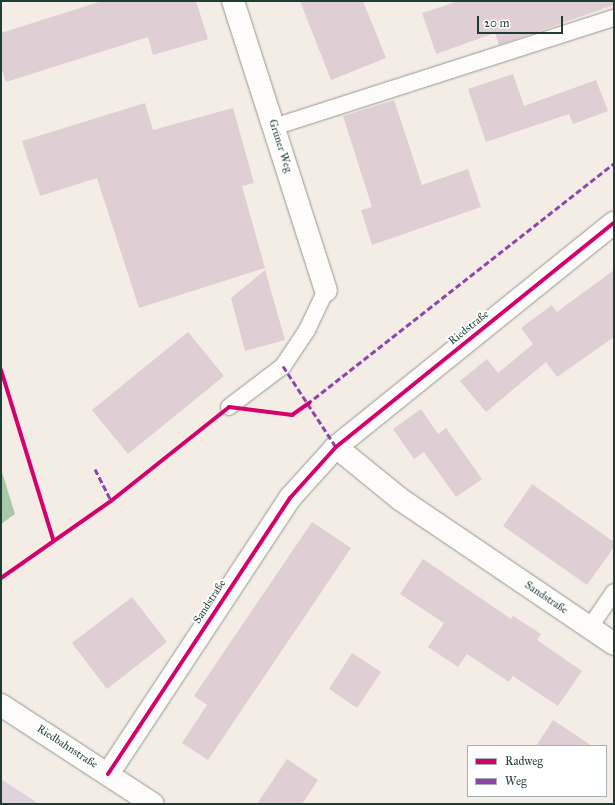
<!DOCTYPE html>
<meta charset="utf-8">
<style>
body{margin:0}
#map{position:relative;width:615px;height:805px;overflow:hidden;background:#f3ede5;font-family:"IM FELL Great Primer",serif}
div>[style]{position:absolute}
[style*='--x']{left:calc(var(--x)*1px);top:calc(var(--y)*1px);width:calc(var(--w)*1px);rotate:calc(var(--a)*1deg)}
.industrial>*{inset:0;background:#ded3dc}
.forest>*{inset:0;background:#a6caa7}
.building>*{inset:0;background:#dfced4}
.roads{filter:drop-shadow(0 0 1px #959791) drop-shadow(0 0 1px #959791)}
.service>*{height:16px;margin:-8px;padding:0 8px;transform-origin:8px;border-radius:8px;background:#fdfcfb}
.minor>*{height:22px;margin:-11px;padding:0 11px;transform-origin:11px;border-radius:11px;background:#fdfcfb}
.secondary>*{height:22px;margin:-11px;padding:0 11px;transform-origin:11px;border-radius:11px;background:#fdfcfb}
.quiet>*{height:3px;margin-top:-1.5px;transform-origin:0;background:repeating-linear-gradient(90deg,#8e44ad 0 6px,transparent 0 9px)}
.cycleway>*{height:4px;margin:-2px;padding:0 2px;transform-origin:2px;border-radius:2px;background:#d6006c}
span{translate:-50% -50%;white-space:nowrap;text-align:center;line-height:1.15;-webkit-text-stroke:4px #fff;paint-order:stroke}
.street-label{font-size:11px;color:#1f3d34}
.frame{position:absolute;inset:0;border:2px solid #1f3d34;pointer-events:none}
.legend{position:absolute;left:467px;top:745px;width:140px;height:52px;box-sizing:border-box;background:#fff;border:1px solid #a5b1ae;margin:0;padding:5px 7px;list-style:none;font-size:12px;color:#1f3d34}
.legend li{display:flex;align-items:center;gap:8px;height:20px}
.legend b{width:20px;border:1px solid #a5b1ae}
.scale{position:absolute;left:477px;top:16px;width:86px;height:18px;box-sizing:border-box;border:2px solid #1f3d34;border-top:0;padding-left:5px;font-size:12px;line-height:14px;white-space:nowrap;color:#1f3d34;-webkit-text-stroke:3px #fff;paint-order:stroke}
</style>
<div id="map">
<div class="industrial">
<i style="clip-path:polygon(1px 779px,39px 804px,1px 804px)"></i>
</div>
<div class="forest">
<i style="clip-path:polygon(1px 469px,15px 514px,1px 524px)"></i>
</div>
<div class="building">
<i style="clip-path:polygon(102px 1px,196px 1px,208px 39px,153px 55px,148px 37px,6px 82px,1px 67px,1px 33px)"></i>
<i style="clip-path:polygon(300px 1px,363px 1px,386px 58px,331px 80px)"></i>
<i style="clip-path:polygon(459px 1px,614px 1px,614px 5px,499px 45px,495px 33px,436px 54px,422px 13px)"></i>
<i style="clip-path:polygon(513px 74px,524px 106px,596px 80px,608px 111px,573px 124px,569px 114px,486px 142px,468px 89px)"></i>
<i style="clip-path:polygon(394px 100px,422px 185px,468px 169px,481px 207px,372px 245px,361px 210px,372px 207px,343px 116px)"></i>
<i style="clip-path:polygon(145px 103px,153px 130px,233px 108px,254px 183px,242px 186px,265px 268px,139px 308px,97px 178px,40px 196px,22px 141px)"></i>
<i style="clip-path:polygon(265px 270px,285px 340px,245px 351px,231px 298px)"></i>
<i style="clip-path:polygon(614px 270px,614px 337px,557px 377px,546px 362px,486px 412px,460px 381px,487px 359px,498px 373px,533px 344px,521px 328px,552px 305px,557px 312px)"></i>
<i style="clip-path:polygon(188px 332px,224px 376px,128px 454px,92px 410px)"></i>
<i style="clip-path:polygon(421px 409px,438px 434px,446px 428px,482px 479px,456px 497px,424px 452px,414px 459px,393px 429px)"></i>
<i style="clip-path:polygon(532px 484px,614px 542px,614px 547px,587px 585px,503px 526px)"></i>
<i style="clip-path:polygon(312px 522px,351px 548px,208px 760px,182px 743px,207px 705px,194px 696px)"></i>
<i style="clip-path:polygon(423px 559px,511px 619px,513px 616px,541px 634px,537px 640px,582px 671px,558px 706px,513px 676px,509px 682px,467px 654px,458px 667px,428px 647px,444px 623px,400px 594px)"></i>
<i style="clip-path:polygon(132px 597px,167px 642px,107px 689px,72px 643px)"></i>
<i style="clip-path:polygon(352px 653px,381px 672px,357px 708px,329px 689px)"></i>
<i style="clip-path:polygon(553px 720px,592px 746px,536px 746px)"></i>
<i style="clip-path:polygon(287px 759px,318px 780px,302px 804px,257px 804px)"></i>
</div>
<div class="roads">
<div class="service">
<i style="--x:274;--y:127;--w:357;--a:-17.8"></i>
<i style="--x:229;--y:407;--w:68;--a:-37.2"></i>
<i style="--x:283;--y:366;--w:43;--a:-56.3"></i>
<i style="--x:307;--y:330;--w:44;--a:-64.6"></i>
<i style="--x:590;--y:627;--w:42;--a:-55.6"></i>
</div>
<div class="minor">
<i style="--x:233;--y:1;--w:304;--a:72.2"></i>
<i style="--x:336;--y:447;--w:82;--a:39.1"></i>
<i style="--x:400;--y:499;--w:258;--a:34.1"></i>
<i style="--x:108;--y:774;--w:331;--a:-56.6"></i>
<i style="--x:290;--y:498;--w:69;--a:-48"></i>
<i style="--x:336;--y:447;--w:357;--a:-38.9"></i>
</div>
<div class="secondary">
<i style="--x:1;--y:705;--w:181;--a:33.1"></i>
</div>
</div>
<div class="quiet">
<i style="--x:283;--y:366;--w:97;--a:56.8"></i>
<i style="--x:307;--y:404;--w:390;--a:-38.1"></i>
<i style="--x:95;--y:469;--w:36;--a:63"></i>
</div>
<div class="cycleway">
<i style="--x:1;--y:370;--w:177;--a:72.9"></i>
<i style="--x:1;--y:578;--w:134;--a:-35"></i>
<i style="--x:111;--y:501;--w:151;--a:-38.5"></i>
<i style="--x:229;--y:407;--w:64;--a:7.2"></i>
<i style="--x:292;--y:415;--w:21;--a:-35"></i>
<i style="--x:108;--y:774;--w:331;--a:-56.6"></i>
<i style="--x:290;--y:498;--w:69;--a:-48"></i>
<i style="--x:336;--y:447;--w:357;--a:-38.9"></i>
</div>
<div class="street-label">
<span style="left:280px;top:146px;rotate:72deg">Grüner Weg</span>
<span style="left:469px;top:328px;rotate:-39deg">Riedstraße</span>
<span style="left:546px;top:598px;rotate:34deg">Sandstraße</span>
<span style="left:210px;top:602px;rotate:-57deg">Sandstraße</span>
<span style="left:67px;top:747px;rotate:33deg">Riedbahnstraße</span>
</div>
<div class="frame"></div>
<ul class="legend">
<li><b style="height:5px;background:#d6006c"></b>Radweg</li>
<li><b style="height:5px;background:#8e44ad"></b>Weg</li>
</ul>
<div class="scale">20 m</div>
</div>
